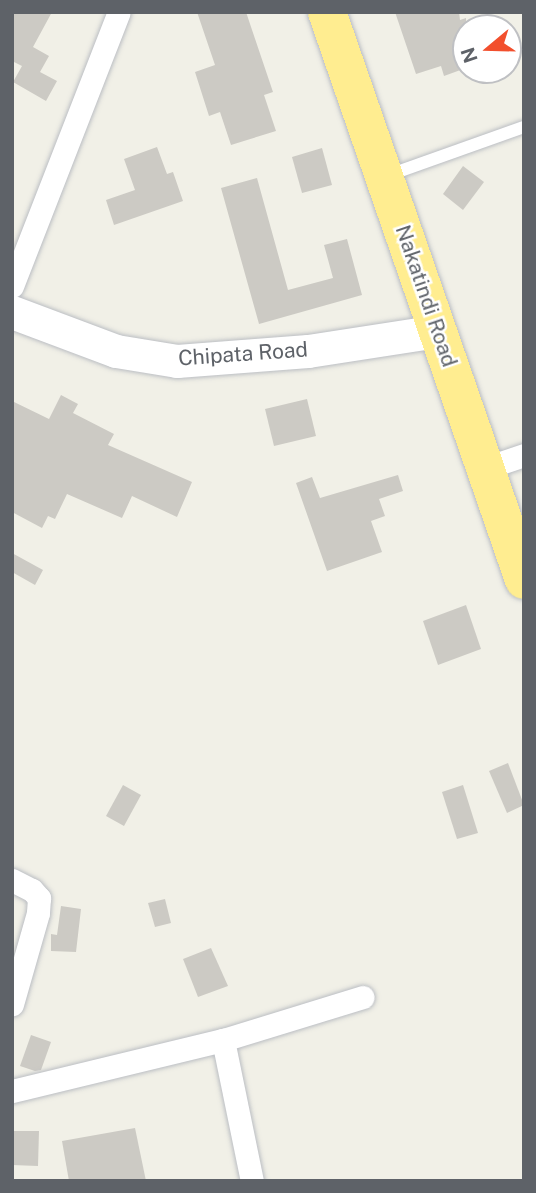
<!DOCTYPE html>
<style>
body{margin:0}
#map{position:relative;width:536px;height:1193px;overflow:hidden;background:#f1f0e7;font-family:"Public Sans",sans-serif}
div>[style]{position:absolute}
[style*='--x']{left:calc(var(--x)*1px);top:calc(var(--y)*1px);width:calc(var(--w)*1px);rotate:calc(var(--a)*1deg)}
.building>*{inset:0;background:#cccac4}
.roads{filter:drop-shadow(0 0 2px #bbbec3) drop-shadow(0 0 2px #bbbec3)}
.lane>*{height:12px;margin:-6px;padding:0 6px;transform-origin:6px;border-radius:6px;background:#fff}
.street>*{height:23px;margin:-11.5px;padding:0 11.5px;transform-origin:11.5px;border-radius:11.5px;background:#fff}
.secondary>*{height:33px;margin:-16.5px;padding:0 16.5px;transform-origin:16.5px;border-radius:16.5px;background:#fff}
.highway>*{height:38px;margin:-19px;padding:0 19px;transform-origin:19px;border-radius:19px;background:#ffed90}
span{translate:-50% -50%;white-space:nowrap;text-align:center;line-height:1.15;-webkit-text-stroke:5px #fff;paint-order:stroke}
.street-label{font-size:21px;color:#5e6268}
.frame{position:absolute;inset:0;border:14px solid #5e6268;pointer-events:none}
.north{position:absolute;left:452px;top:14px;width:70px;height:70px;box-sizing:border-box;background:#fff;border:2px solid #bfc0c3;border-radius:50%;rotate:251deg;font-size:19px;font-weight:700;line-height:28px;text-align:center;color:#5e6268}
.north::after{content:'';display:block;margin:auto;width:24px;height:32px;background:#f24f2d;clip-path:polygon(50% 0,100% 100%,50% 72%,0 100%)}
</style>
<div id="map">
<div class="building">
<i style="clip-path:polygon(12px 12px,52px 12px,33px 47px,49px 56px,40px 72px,57px 81px,46px 101px,13px 82px,22px 66px,12px 61px)"></i>
<i style="clip-path:polygon(197px 12px,246px 12px,273px 92px,264px 95px,276px 131px,231px 145px,220px 112px,209px 116px,195px 72px,215px 65px)"></i>
<i style="clip-path:polygon(395px 12px,459px 12px,460px 20px,466px 18px,466px 68px,444px 76px,441px 66px,416px 74px)"></i>
<i style="clip-path:polygon(157px 147px,167px 174px,173px 172px,183px 201px,114px 225px,106px 200px,135px 190px,124px 159px)"></i>
<i style="clip-path:polygon(322px 148px,332px 185px,302px 193px,292px 157px)"></i>
<i style="clip-path:polygon(463px 166px,484px 182px,463px 210px,443px 194px)"></i>
<i style="clip-path:polygon(257px 178px,288px 290px,333px 278px,324px 245px,347px 239px,362px 295px,259px 324px,221px 188px)"></i>
<i style="clip-path:polygon(61px 395px,78px 404px,73px 413px,114px 434px,108px 445px,192px 482px,177px 517px,132px 496px,122px 518px,67px 494px,55px 519px,48px 516px,42px 528px,12px 512px,12px 401px,49px 419px)"></i>
<i style="clip-path:polygon(307px 399px,316px 436px,274px 446px,265px 409px)"></i>
<i style="clip-path:polygon(398px 475px,403px 491px,379px 499px,385px 516px,371px 521px,382px 552px,327px 571px,296px 483px,312px 477px,320px 498px)"></i>
<i style="clip-path:polygon(12px 553px,43px 570px,35px 585px,12px 572px)"></i>
<i style="clip-path:polygon(466px 605px,481px 649px,438px 665px,423px 621px)"></i>
<i style="clip-path:polygon(508px 763px,524px 805px,507px 813px,489px 771px)"></i>
<i style="clip-path:polygon(123px 785px,141px 795px,124px 826px,106px 816px)"></i>
<i style="clip-path:polygon(463px 785px,478px 833px,457px 839px,442px 792px)"></i>
<i style="clip-path:polygon(165px 899px,171px 923px,155px 927px,148px 903px)"></i>
<i style="clip-path:polygon(61px 906px,81px 909px,76px 952px,51px 951px,51px 934px,57px 935px)"></i>
<i style="clip-path:polygon(211px 948px,228px 986px,198px 997px,183px 959px)"></i>
<i style="clip-path:polygon(31px 1035px,51px 1042px,41px 1070px,35px 1071px,20px 1066px)"></i>
<i style="clip-path:polygon(135px 1128px,146px 1181px,69px 1181px,62px 1141px)"></i>
<i style="clip-path:polygon(12px 1131px,39px 1131px,38px 1166px,12px 1165px)"></i>
</div>
<div class="roads">
<div class="lane">
<i style="--x:389;--y:175;--w:143;--a:-19.6"></i>
</div>
<div class="street">
<i style="--x:12;--y:286;--w:294;--a:-68.7"></i>
<i style="--x:486;--y:468;--w:40;--a:-18.9"></i>
<i style="--x:12;--y:880;--w:22;--a:27"></i>
<i style="--x:32;--y:890;--w:11;--a:49"></i>
<i style="--x:39;--y:898;--w:15;--a:94"></i>
<i style="--x:38;--y:913;--w:95;--a:105.9"></i>
<i style="--x:223;--y:1040;--w:144;--a:78.4"></i>
<i style="--x:12;--y:1091;--w:217;--a:-13.6"></i>
<i style="--x:223;--y:1040;--w:146;--a:-17.1"></i>
</div>
<div class="secondary">
<i style="--x:12;--y:312;--w:111;--a:20.6"></i>
<i style="--x:116;--y:351;--w:62;--a:9.3"></i>
<i style="--x:177;--y:361;--w:131;--a:-4.4"></i>
<i style="--x:308;--y:351;--w:131;--a:-8.8"></i>
</div>
<div class="highway">
<i style="--x:327;--y:12;--w:601;--a:70.87"></i>
</div>
</div>
<div class="street-label">
<span style="left:426px;top:296px;rotate:71deg">Nakatindi Road</span>
<span style="left:243px;top:354px;rotate:-4deg">Chipata Road</span>
</div>
<div class="frame"></div>
<div class="north">N</div>
</div>
